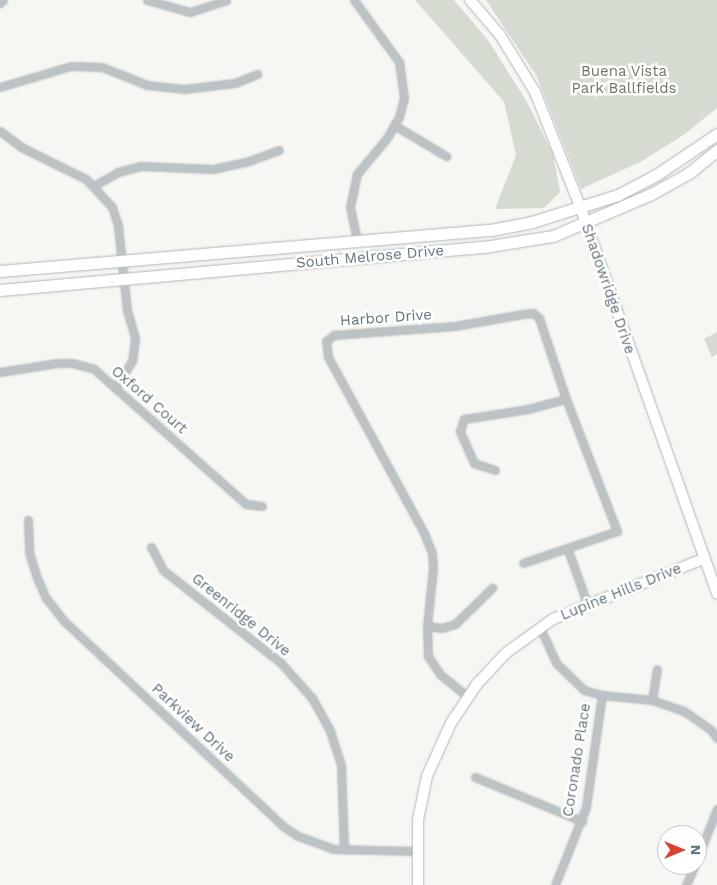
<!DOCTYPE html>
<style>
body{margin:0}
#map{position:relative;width:717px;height:885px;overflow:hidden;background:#f6f6f3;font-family:"Work Sans",sans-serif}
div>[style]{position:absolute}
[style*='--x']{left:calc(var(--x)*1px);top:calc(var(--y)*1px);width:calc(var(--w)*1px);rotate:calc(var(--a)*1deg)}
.green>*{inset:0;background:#d6dbd2}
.roads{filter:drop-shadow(0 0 1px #b0b7ba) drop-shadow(0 0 1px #b0b7ba)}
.street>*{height:7px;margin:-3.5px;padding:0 3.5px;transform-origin:3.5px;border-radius:3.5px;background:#bdc3c5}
.secondary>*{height:10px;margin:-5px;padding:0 5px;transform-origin:5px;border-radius:5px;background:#fff}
.primary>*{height:11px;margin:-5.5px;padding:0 5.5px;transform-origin:5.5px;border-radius:5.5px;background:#fff}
span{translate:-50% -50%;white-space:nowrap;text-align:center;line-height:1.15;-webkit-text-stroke:5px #fff;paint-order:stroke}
.park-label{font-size:15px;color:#6c7a65}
.street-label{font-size:15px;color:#63757d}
.north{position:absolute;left:657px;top:825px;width:50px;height:50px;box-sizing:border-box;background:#fff;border:1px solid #c1c8cb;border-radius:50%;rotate:90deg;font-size:14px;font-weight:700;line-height:20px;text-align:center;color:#63757d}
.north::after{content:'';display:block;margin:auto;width:18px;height:22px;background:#da412f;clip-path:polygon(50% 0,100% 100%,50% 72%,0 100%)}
</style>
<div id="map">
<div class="green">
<i style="clip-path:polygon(415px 0,454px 0,488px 40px,527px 102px,553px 154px,560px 192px,544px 208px,495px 209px,516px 155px,504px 102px)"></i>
<i style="clip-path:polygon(486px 0,717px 0,717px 108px,685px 134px,642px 161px,581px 189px,536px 75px)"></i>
<i style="clip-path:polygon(717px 332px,717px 354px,712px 357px,704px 339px)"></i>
</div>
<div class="roads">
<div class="street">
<i style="--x:147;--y:0;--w:45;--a:15.6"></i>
<i style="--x:190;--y:12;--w:38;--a:-18"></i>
<i style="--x:354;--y:0;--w:77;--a:54"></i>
<i style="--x:399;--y:62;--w:36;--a:82"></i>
<i style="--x:404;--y:98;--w:20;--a:105"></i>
<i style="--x:399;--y:117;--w:24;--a:120"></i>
<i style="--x:387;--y:138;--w:47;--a:129.8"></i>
<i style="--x:357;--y:174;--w:34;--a:102"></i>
<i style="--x:350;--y:207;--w:35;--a:78"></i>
<i style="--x:0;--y:3;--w:4;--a:-45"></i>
<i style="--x:0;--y:87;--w:74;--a:-16.5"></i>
<i style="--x:71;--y:66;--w:31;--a:2"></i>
<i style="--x:102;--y:67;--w:48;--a:21.8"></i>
<i style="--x:147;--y:85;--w:37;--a:6"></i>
<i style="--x:184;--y:89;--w:51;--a:-6.7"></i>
<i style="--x:235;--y:83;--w:24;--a:-22"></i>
<i style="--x:394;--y:125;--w:61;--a:30.8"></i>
<i style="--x:0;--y:131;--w:26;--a:37"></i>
<i style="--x:21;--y:147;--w:72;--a:26.2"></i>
<i style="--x:86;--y:179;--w:38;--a:47"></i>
<i style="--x:112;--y:207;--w:20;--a:72"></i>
<i style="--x:118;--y:226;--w:84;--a:83.9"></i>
<i style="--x:127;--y:310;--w:29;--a:74"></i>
<i style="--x:135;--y:338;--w:23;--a:97"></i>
<i style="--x:132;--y:361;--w:32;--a:122"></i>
<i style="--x:95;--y:185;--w:26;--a:-29"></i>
<i style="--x:118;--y:172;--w:23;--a:-15"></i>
<i style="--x:140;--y:166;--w:73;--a:2.4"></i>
<i style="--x:213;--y:169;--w:34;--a:-12"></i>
<i style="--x:246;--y:162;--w:35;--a:-20"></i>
<i style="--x:0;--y:372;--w:58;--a:-9"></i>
<i style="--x:57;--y:363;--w:15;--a:0"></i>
<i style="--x:72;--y:363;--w:23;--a:15"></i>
<i style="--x:94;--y:369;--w:203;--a:41.6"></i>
<i style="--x:246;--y:504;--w:16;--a:7"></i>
<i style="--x:495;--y:470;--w:22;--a:-162"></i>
<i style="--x:474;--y:463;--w:35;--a:-114"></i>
<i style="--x:460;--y:431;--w:13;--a:-72"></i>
<i style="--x:464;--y:419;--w:65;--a:-8.9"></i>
<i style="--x:528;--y:409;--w:39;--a:-15"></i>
<i style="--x:28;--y:520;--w:32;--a:88"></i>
<i style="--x:29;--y:552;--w:24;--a:73"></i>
<i style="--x:36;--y:575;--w:25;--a:67"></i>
<i style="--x:46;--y:598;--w:29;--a:52"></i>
<i style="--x:64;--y:621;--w:300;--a:43.1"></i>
<i style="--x:283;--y:826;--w:18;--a:34"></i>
<i style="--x:298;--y:836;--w:37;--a:20"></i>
<i style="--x:333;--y:849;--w:83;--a:1.4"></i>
<i style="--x:151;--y:547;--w:26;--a:62"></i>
<i style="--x:163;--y:570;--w:149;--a:38.2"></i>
<i style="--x:280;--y:662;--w:48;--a:48.4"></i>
<i style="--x:312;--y:698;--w:38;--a:61"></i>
<i style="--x:330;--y:731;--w:36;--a:72"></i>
<i style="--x:341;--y:765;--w:84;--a:88"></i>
<i style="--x:568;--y:550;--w:56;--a:70.3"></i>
<i style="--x:427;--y:626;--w:15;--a:8"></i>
<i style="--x:442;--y:628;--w:14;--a:-17"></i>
<i style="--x:455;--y:624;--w:52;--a:-44.2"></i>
<i style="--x:540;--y:628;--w:38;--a:65"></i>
<i style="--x:556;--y:663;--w:39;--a:44"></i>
<i style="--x:584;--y:690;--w:19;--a:16"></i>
<i style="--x:602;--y:695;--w:50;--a:5.7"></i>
<i style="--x:652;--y:700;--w:34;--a:19"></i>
<i style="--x:684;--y:711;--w:33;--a:35"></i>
<i style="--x:711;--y:730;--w:10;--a:53"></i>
<i style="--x:468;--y:697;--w:36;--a:-141"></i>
<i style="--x:440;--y:674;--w:22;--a:-124"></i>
<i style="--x:428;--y:656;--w:30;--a:-92"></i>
<i style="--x:427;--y:626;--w:58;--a:-84.1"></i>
<i style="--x:433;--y:568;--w:15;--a:-94"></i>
<i style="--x:432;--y:553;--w:22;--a:-112"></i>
<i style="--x:424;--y:533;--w:200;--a:-118.6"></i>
<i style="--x:328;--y:357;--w:16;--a:-97"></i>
<i style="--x:326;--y:341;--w:10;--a:-37"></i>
<i style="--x:334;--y:335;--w:121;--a:-4.3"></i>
<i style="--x:455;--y:326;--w:69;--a:-10"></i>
<i style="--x:523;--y:314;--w:10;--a:-6"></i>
<i style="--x:533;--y:313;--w:8;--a:40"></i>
<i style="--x:539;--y:318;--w:85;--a:71.6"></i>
<i style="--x:566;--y:399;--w:142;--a:68.9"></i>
<i style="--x:617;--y:531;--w:99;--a:161.2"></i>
<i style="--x:652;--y:700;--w:31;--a:-81"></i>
<i style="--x:475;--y:777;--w:116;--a:22.4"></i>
<i style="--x:697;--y:859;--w:54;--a:-68.2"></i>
<i style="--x:555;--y:885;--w:84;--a:-68.3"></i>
<i style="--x:586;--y:807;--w:113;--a:-81.9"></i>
<i style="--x:686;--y:885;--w:22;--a:-66"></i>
</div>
<div class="secondary">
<i style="--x:470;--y:0;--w:46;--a:49.4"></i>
<i style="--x:500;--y:35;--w:67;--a:58.4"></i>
<i style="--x:535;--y:92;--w:126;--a:68.5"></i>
<i style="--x:581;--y:209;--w:408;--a:70.5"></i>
<i style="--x:418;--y:885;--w:65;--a:-90"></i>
<i style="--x:418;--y:820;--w:45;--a:-78.4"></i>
<i style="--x:427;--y:776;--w:58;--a:-65.6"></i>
<i style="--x:451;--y:723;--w:47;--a:-56.3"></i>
<i style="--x:477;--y:684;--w:42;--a:-46.9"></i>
<i style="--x:506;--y:653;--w:58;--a:-35.9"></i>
<i style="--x:553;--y:619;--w:162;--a:-21.8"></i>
</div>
<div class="primary">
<i style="--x:0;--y:271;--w:493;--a:-4.8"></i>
<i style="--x:491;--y:230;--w:42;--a:-11"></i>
<i style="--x:532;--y:222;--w:90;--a:-17.4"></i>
<i style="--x:618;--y:195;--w:43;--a:-27.8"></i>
<i style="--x:656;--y:175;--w:73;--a:-33.9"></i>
<i style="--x:0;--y:290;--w:486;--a:-5.1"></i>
<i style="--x:484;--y:247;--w:70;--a:-9.1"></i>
<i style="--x:553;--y:236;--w:107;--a:-23.2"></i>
<i style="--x:651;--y:194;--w:43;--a:-28.9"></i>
<i style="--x:689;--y:173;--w:36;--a:-39"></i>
</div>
</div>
<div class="park-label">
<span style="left:624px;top:80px">Buena Vista<br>Park Ballfields</span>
</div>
<div class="street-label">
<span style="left:370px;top:257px;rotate:-5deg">South Melrose Drive</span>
<span style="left:608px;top:289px;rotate:71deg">Shadowridge Drive</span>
<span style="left:386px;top:318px;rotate:-4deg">Harbor Drive</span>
<span style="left:149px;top:400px;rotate:41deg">Oxford Court</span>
<span style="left:621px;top:592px;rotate:-22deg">Lupine Hills Drive</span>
<span style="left:241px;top:615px;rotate:39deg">Greenridge Drive</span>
<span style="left:193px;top:723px;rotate:43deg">Parkview Drive</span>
<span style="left:577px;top:760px;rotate:-81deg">Coronado Place</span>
</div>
<div class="north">N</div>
</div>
